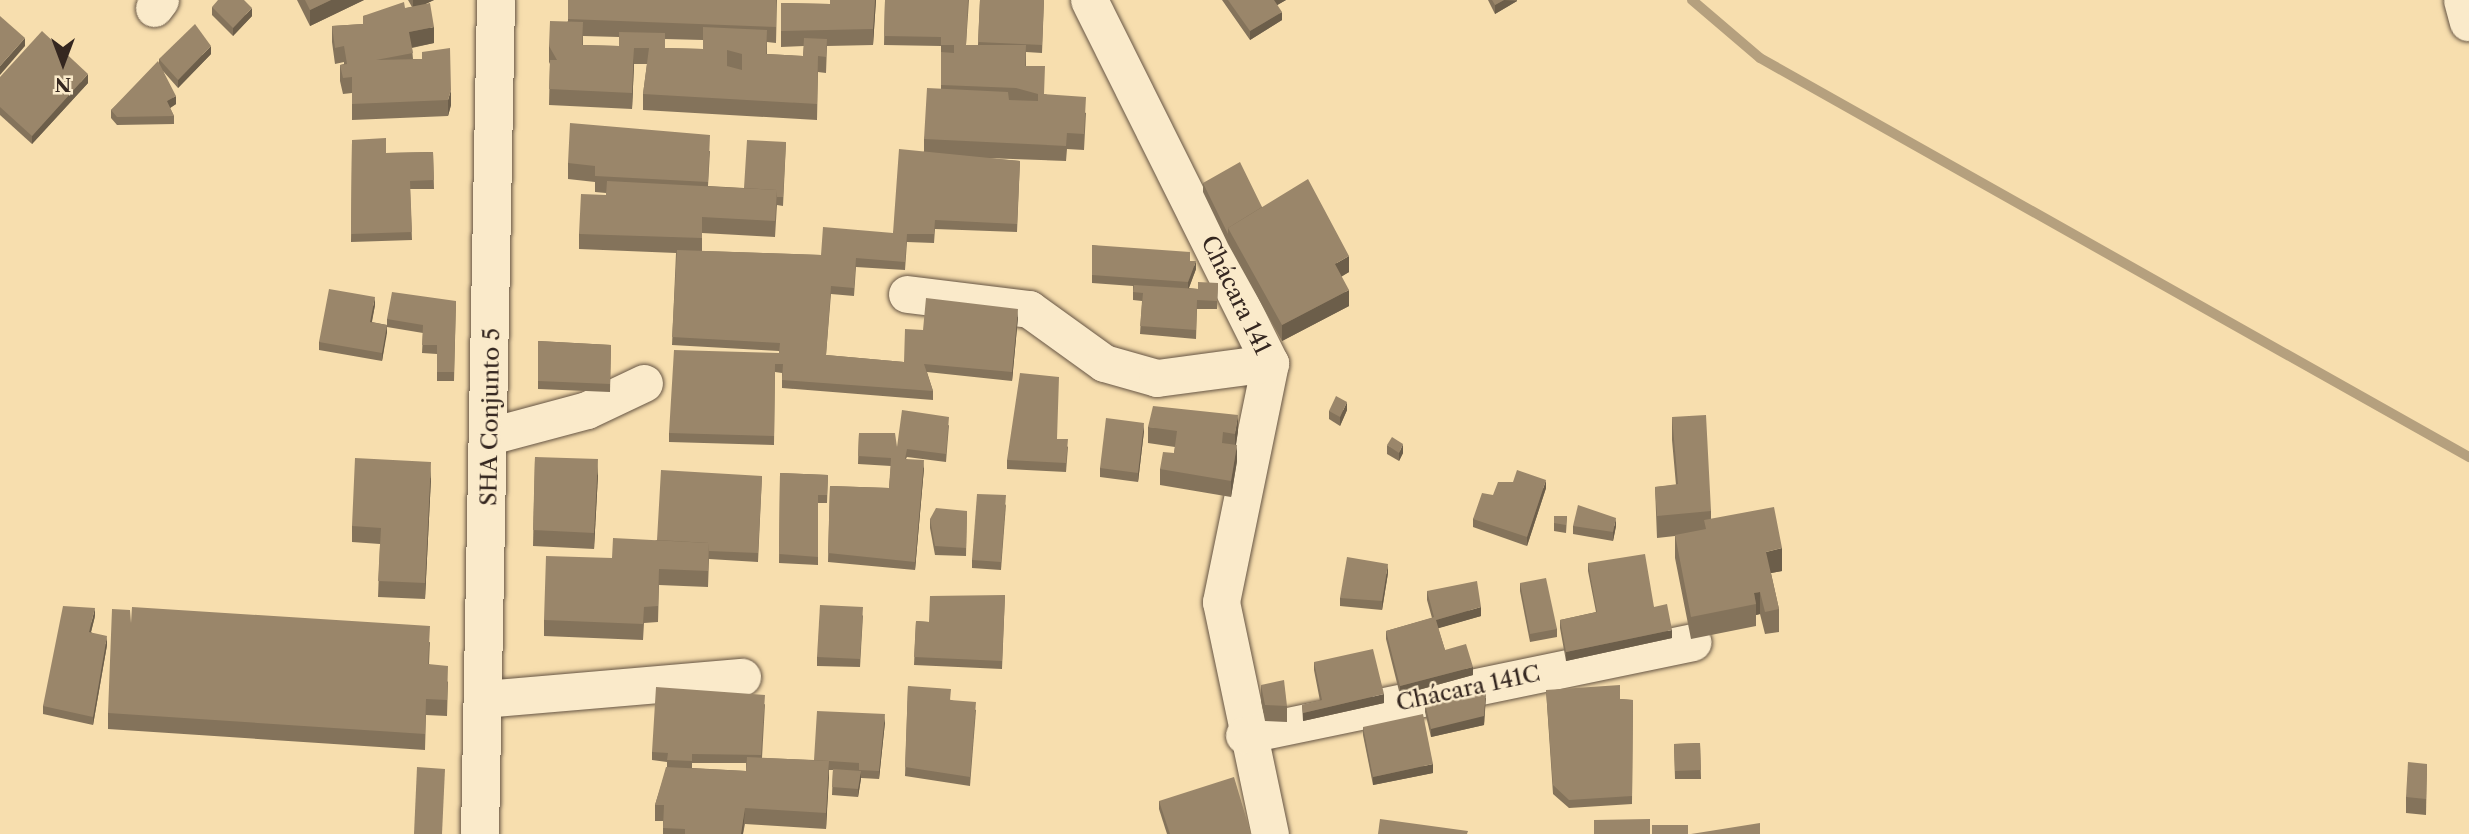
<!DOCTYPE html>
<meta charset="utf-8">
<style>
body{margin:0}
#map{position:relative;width:2469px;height:834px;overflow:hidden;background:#f7deae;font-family:"Libre Caslon Text",serif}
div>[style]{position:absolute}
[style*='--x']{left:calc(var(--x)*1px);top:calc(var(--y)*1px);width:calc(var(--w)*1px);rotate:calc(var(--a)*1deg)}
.stream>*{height:10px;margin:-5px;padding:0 5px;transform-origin:5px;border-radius:5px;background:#b5a07e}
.roads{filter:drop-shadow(0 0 2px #654) drop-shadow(0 0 2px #654)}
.minor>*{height:37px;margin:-18.5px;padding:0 18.5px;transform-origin:18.5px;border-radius:18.5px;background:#faeaca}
.tertiary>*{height:38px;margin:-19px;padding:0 19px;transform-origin:19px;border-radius:19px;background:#faeaca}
.wall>*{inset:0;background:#84735b}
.shaded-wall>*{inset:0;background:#6c5e4a}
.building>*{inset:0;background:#9a866a}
span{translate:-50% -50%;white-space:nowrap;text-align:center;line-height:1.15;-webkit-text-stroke:5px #faeaca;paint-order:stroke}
.street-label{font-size:23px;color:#352720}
.north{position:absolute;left:28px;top:28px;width:70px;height:70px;-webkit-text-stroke:5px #faeaca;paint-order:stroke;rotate:180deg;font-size:19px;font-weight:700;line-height:28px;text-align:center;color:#352720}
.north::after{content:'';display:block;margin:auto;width:24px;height:32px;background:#352720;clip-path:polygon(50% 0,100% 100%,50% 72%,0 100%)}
</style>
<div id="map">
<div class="stream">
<i style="--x:1692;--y:0;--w:89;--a:40.5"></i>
<i style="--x:1760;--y:58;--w:814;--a:29.37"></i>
</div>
<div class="roads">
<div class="minor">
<i style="--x:1089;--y:0;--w:406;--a:63.5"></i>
<i style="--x:1270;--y:363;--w:244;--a:101.6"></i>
<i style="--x:1221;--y:602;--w:237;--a:78.1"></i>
<i style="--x:2462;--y:0;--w:23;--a:75"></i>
<i style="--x:154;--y:8;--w:10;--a:-53"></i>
<i style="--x:907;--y:294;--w:123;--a:7"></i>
<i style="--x:1029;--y:309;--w:92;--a:35.8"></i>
<i style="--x:1104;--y:363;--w:55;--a:15.8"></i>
<i style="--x:1157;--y:378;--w:114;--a:-7.6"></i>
<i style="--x:490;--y:436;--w:100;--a:-15"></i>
<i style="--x:587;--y:410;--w:63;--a:-25.3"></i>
<i style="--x:483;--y:699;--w:260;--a:-4.9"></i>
<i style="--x:1244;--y:735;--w:458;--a:-11.7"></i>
</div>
<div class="tertiary">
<i style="--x:480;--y:834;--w:834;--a:-88.9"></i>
</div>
</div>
<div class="wall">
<i style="clip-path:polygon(297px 0,364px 0,310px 26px)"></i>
<i style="clip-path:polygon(408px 0,434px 0,425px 4px,434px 43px,412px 48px,413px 59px,422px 59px,451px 105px,448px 116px,352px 120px,352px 93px,343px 94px,340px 81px,340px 65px,344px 64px,344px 62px,335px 64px,332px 42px,332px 26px,363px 24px,363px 16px,412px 7px)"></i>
<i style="clip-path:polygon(evenodd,568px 0,777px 0,776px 43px,767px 42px,767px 54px,803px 56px,804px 46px,781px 47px,781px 3px,830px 4px,830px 0,876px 0,873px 45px,827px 46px,826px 73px,818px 72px,817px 120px,643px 110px,643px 94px,647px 64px,634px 64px,632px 109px,549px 105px,550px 64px,549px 62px,549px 46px,568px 21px,568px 0,583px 36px,619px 37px,619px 46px,583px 45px,583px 36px,568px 0,665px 39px,703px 40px,703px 49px,665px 48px,665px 39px)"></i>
<i style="clip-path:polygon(885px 0,969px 0,966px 45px,978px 45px,980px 0,1044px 0,1042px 53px,1026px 52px,1026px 66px,1044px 94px,1086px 113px,1084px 150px,1067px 149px,1066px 161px,985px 158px,1020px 161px,1017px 232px,935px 229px,934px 243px,907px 242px,905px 270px,856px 267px,854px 296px,831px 294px,826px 355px,904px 362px,923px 330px,1018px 317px,1012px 381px,927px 372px,933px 391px,933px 400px,782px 388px,782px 373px,775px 372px,774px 445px,669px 442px,669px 433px,779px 353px,779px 351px,672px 345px,676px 253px,579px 249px,579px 234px,606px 195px,606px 193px,595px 192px,595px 182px,568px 179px,568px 163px,710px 151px,708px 186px,744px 188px,786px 142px,783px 206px,777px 205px,775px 237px,702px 233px,702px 251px,821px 255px,893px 233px,924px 151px,924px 139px,941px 89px,941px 46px,884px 45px)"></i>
<i style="clip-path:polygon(1222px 0,1286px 0,1277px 5px,1282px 20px,1250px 40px)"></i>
<i style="clip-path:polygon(1488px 0,1517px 0,1517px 1px,1495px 14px)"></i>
<i style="clip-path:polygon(212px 7px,252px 16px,233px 36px,212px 15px)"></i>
<i style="clip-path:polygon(211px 54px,178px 88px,163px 71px,176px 104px,170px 108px,174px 116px,174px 124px,117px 125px,111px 118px,111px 110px,159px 65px,159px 59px)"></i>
<i style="clip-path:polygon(0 77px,88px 83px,32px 144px,0 115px)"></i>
<i style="clip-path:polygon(352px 140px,386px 153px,433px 152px,434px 189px,410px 189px,412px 240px,351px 242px)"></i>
<i style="clip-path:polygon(1203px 183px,1262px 207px,1349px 272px,1341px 277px,1349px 306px,1282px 341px,1228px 244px,1203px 192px)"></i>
<i style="clip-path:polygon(1092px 245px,1190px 261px,1196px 269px,1189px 288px,1198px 289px,1218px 283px,1217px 309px,1197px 309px,1196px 339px,1140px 334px,1142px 301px,1133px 300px,1133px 286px,1092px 283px)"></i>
<i style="clip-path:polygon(456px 301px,454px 381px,437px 381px,437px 354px,422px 353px,423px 333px,387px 327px,382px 361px,319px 350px,319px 342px,375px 305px,372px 322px,387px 325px,387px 319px)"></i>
<i style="clip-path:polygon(538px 341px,611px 345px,610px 392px,538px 389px)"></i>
<i style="clip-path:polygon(1347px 410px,1340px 426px,1329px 419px,1329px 411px)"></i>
<i style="clip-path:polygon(1672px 417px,1711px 511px,1711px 519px,1782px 571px,1771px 573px,1779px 609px,1779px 632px,1765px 634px,1760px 614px,1756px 615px,1756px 626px,1691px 639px,1675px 558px,1675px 536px,1657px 538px,1655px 487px,1676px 485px,1672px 440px)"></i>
<i style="clip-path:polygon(949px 425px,946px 462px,907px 457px,906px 459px,924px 468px,915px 570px,828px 562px,830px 486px,889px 488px,891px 466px,858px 464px,859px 433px,897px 447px)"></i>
<i style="clip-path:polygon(1148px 427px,1238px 431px,1236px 445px,1237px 461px,1231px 497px,1160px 485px,1160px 469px,1174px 453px,1175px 447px,1148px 443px)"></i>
<i style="clip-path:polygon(1144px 431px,1138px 482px,1100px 477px,1100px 468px)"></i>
<i style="clip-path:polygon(1058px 439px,1068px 447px,1066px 472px,1007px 469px,1007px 460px)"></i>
<i style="clip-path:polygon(1387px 445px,1403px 453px,1399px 461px,1387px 454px)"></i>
<i style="clip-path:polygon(535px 457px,598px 475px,594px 549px,533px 546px)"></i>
<i style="clip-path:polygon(780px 473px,828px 475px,827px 503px,818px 503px,818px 565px,779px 563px)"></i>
<i style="clip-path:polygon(762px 476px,758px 562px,709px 559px,708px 587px,659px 585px,658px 622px,644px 623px,643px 640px,544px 636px,544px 620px,612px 558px,657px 540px)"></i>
<i style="clip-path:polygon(431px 478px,425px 599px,378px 597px,380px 544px,352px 542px,352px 526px)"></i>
<i style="clip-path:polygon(1546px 488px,1527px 546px,1473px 527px,1473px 519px,1493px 495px)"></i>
<i style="clip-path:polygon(1006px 504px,1001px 570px,972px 568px,972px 560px)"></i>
<i style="clip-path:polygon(967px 511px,966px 556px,935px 555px,930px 528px,930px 519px)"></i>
<i style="clip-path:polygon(1554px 516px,1567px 516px,1566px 533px,1554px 531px)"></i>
<i style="clip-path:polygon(1573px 526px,1616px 526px,1613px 541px,1573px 534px)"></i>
<i style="clip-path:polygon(1588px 563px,1654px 607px,1672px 638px,1566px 661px,1560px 628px,1560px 620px,1596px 612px,1588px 571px)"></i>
<i style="clip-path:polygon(1388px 573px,1382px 610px,1340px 606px,1340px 598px)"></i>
<i style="clip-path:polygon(1520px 583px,1557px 629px,1557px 637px,1530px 642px,1520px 591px)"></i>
<i style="clip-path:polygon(1427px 591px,1481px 616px,1438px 628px,1445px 650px,1473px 675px,1400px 695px,1386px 639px,1386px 631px,1432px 618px,1427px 600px)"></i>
<i style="clip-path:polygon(1005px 595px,1002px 669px,914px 665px,916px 621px,929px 622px)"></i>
<i style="clip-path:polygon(863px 615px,860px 667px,817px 666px,817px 657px)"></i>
<i style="clip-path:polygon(95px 616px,91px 632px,107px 645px,93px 725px,43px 714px,43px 706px)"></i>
<i style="clip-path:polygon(430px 642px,429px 664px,448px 682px,447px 716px,426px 715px,425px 750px,108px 729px,108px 713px)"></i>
<i style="clip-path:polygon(1314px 662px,1384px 703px,1303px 721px,1302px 705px,1320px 701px,1314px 670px)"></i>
<i style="clip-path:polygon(1261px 685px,1287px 706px,1287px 722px,1265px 721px,1261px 701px)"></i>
<i style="clip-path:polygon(908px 686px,951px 700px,976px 710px,970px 786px,905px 776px)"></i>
<i style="clip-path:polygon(1546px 690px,1620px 699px,1633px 700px,1632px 804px,1569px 808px,1553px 794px)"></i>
<i style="clip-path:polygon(1486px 698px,1484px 725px,1431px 737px,1425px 712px,1425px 703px)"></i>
<i style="clip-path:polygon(evenodd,765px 704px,762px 758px,814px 760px,885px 722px,879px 779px,861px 778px,858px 797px,832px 795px,833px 770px,829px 770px,826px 829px,745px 824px,743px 834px,663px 834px,663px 821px,655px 821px,655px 805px,667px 767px,667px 762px,652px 760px,652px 752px,765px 704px,692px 763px,746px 763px,746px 771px,692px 768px,692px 763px)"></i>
<i style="clip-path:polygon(1363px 727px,1433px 773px,1373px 785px,1363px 735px)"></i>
<i style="clip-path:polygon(1700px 743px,1701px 779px,1675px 779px,1674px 744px)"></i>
<i style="clip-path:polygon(2427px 764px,2426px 815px,2406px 813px,2406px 797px)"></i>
<i style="clip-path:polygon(1159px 801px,1251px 834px,1167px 834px,1159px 809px)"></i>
</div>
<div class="shaded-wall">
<i style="clip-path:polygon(331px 0,364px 0,310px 26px,310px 10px)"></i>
<i style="clip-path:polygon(413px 0,434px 0,413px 10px)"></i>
<i style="clip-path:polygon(875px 0,876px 0,873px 45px,873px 29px)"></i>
<i style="clip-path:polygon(1274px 0,1286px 0,1274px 7px)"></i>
<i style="clip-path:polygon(1504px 0,1517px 1px,1495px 14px,1495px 5px)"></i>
<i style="clip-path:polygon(252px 8px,252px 16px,233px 36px,233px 28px)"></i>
<i style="clip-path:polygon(1282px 12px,1282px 20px,1250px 40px,1250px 31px)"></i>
<i style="clip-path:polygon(434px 27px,434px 43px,409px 48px,409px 32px)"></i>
<i style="clip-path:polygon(25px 38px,25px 46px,0 75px,0 66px)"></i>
<i style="clip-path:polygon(211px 46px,211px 54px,178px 88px,178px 80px)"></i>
<i style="clip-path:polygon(634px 48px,634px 64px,632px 109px,632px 93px)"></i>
<i style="clip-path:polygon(88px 74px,88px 83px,32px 144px,32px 136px)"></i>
<i style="clip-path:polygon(451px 90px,451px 105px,448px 116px,448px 100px)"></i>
<i style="clip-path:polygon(176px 96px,176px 104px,167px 110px,167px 101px)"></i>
<i style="clip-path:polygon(1349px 256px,1349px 272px,1335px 280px,1335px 264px)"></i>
<i style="clip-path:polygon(1196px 261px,1196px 269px,1188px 290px,1188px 282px)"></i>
<i style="clip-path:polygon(1349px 290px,1349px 306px,1282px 341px,1282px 325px)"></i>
<i style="clip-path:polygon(375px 297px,375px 305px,370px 330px,370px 322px)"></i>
<i style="clip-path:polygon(1018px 309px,1018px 317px,1012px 381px,1012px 372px)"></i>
<i style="clip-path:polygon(387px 325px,387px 333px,382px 361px,382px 353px)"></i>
<i style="clip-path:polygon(1347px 402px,1347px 410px,1340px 426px,1340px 417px)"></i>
<i style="clip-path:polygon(1238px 415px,1238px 431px,1235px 450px,1235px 434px)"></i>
<i style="clip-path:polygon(1144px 423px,1144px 431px,1138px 482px,1138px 473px)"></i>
<i style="clip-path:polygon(1403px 444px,1403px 453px,1399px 461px,1399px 453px)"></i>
<i style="clip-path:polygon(1237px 445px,1237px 461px,1231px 497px,1231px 481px)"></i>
<i style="clip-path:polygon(598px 459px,598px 475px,594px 549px,594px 533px)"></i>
<i style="clip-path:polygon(924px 460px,924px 468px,915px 570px,915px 562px)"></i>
<i style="clip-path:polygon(431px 462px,431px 478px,425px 599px,425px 583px)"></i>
<i style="clip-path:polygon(1546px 480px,1546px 488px,1527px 546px,1527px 537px)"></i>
<i style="clip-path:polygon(1616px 518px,1616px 526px,1613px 541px,1613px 532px)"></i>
<i style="clip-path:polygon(1782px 548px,1782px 571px,1766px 574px,1766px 552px)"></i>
<i style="clip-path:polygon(1388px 564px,1388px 573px,1382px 610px,1382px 601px)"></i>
<i style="clip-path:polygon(1760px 592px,1760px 614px,1756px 615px,1756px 604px,1754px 593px)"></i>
<i style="clip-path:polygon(1481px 607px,1481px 616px,1436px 629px,1436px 620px)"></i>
<i style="clip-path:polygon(95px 608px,95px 616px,89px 640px,89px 632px)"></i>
<i style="clip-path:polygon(1672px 630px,1672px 638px,1566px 661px,1566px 652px)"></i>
<i style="clip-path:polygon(107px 636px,107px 645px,93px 725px,93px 717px)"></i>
<i style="clip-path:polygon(1473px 667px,1473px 675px,1400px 695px,1400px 686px)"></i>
<i style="clip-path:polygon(1486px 690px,1484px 725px,1431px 737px,1431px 729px)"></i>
<i style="clip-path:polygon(1384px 694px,1384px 703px,1303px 721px,1303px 713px)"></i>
<i style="clip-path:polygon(885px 714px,885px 722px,879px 779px,879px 771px)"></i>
<i style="clip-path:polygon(829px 761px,829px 777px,826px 829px,826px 813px)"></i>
<i style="clip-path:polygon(1433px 764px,1433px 773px,1373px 785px,1373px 777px)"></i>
<i style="clip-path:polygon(861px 771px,861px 779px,858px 797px,858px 789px)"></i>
<i style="clip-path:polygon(745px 808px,743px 834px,741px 834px)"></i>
</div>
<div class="building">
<i style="clip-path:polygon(218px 0,244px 0,252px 8px,233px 28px,212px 7px)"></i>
<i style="clip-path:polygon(305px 0,331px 0,310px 10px)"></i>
<i style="clip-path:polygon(568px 0,776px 0,776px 27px,568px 19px)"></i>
<i style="clip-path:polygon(830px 0,875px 0,873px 29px,781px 31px,781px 3px,830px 4px)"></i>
<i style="clip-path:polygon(885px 0,968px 0,966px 45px,941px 45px,941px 37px,884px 36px)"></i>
<i style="clip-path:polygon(980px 0,1044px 0,1042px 45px,978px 42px)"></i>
<i style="clip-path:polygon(1228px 0,1274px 0,1282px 12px,1250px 31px)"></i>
<i style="clip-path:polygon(1492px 0,1504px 0,1495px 5px)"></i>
<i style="clip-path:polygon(404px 2px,405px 8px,430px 3px,434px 27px,409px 32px,413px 53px,376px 60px,422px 59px,422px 52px,450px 48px,451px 90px,448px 100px,352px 104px,352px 77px,343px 78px,340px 65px,347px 64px,344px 46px,335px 48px,332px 26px,363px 24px,363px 16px)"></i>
<i style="clip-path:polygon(0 16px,25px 38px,0 66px)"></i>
<i style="clip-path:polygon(evenodd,550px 21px,583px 22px,582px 45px,619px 46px,619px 32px,665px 33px,665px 48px,703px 49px,703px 27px,767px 30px,766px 54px,803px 56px,804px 38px,827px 39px,826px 57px,818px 56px,817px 104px,643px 94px,649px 48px,634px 48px,632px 93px,549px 89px,550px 60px,557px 60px,549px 46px,550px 21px,727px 50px,742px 54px,742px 70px,727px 66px,727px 50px)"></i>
<i style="clip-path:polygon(195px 24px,211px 46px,178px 80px,159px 59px)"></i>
<i style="clip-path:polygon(42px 31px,88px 74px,32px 136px,0 107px,0 77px)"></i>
<i style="clip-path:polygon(954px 45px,1026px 45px,1025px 66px,1045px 66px,1044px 94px,1086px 97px,1084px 134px,1067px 133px,1066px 146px,924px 139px,927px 88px,1008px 92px,1009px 100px,1038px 101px,1038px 94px,1016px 88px,941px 85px,941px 52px,954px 53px)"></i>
<i style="clip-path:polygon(158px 61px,176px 96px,167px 101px,174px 116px,117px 117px,111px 110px)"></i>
<i style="clip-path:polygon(570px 123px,710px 135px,708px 182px,595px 176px,595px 166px,568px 163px)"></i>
<i style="clip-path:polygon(386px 138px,386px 153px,433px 152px,434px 180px,410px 181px,412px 232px,351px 234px,352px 140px)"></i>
<i style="clip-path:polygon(747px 140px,786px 142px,783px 197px,777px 197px,777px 190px,744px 188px)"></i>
<i style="clip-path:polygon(899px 149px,1020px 161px,1017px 224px,935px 220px,934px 234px,907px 234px,905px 262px,856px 258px,854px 288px,831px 286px,826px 355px,904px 362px,905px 329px,923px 330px,926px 298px,1018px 309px,1012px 372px,924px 364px,933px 391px,782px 380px,783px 364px,775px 364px,774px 436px,669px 433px,674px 350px,779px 353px,780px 343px,672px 337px,677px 250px,821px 255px,823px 227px,893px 233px)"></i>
<i style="clip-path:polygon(1240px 162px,1262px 207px,1228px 228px,1228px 234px,1203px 183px)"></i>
<i style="clip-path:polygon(1308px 179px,1349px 256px,1335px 264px,1349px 290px,1282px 325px,1228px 228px)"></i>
<i style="clip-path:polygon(607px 181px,777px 190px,775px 221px,702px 217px,702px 238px,579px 234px,581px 194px,606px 195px)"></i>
<i style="clip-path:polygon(1092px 245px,1190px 252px,1190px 261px,1196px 261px,1188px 282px,1092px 275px)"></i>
<i style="clip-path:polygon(1198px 282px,1218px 283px,1217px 301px,1197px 300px,1196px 330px,1140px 326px,1143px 293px,1133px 292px,1134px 285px,1198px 289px)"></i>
<i style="clip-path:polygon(329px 289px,375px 297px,370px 322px,387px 325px,382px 353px,319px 342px)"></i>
<i style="clip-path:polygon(392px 292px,456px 301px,454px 372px,437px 372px,437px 345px,422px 345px,423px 325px,387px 319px)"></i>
<i style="clip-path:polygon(538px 341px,611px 345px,610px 384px,538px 381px)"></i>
<i style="clip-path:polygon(1020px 373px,1059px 377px,1057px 439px,1068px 439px,1066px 463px,1007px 460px)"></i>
<i style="clip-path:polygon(1336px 396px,1347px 402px,1340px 417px,1329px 411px)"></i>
<i style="clip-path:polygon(1153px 406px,1238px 415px,1235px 434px,1223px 432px,1222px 443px,1237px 445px,1231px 481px,1160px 469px,1163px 452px,1174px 453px,1177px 431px,1148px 427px)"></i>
<i style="clip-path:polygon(902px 410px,949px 417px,946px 454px,907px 449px,905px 459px,924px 460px,915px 562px,828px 553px,830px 486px,889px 488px,891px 458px,858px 456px,859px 433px,895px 433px,897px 447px)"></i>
<i style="clip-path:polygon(1706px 415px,1711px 511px,1657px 516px,1655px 487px,1678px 484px,1672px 417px)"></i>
<i style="clip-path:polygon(1106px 418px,1144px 423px,1138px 473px,1100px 468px)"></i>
<i style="clip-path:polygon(1392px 437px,1403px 444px,1399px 453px,1387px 445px)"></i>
<i style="clip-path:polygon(535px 457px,598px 459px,594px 533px,533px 530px)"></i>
<i style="clip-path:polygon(355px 458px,431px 462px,425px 583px,378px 581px,381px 528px,352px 526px)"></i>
<i style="clip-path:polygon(661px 470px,762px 476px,758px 553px,709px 551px,709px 543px,657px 540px)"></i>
<i style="clip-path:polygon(1517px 470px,1546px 480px,1527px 537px,1473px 519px,1482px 493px,1493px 495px,1498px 482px,1513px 482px)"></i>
<i style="clip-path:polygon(780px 473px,828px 475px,827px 495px,818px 495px,818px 557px,779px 554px)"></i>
<i style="clip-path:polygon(977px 494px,1006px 495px,1001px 562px,972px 560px)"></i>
<i style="clip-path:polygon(1578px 505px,1616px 518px,1613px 532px,1573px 526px)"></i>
<i style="clip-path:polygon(1774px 507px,1782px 548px,1766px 552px,1779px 609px,1765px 612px,1760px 592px,1754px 593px,1756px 604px,1691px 617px,1675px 535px,1706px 529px,1704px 520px)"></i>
<i style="clip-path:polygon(936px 508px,967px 511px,966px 548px,935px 546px,930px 519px)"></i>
<i style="clip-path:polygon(1554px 516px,1567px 516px,1566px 525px,1554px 523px)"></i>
<i style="clip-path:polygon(613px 538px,709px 543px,708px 571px,659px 569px,658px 606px,644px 607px,643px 624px,544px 620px,546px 556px,612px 558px)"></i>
<i style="clip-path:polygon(1645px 554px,1654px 607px,1667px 604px,1672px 630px,1566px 652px,1560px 620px,1597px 612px,1588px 563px)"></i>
<i style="clip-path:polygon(1347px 557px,1388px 564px,1382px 601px,1340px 598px)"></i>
<i style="clip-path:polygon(1546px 578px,1557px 629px,1530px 634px,1520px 583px)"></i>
<i style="clip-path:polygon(1477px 581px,1481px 607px,1436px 620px,1445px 650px,1466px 644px,1473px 667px,1400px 686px,1386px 631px,1434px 617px,1427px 591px)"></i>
<i style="clip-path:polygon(1005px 595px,1002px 661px,914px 657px,916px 621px,929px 622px,930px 596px)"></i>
<i style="clip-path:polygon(820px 605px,863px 607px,860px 659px,817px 657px)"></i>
<i style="clip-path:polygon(63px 606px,95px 608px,89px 632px,107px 636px,93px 717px,43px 706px)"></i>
<i style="clip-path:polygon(132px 607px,430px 626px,428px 664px,448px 666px,447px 700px,426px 699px,425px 734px,108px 713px,112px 609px,130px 610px,131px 623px)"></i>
<i style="clip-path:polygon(1373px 649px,1384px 694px,1303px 713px,1302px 705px,1322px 700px,1314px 662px)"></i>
<i style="clip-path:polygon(1284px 680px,1287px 706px,1265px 705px,1261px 685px)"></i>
<i style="clip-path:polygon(1620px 685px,1620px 699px,1633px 700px,1632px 796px,1569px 800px,1553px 785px,1546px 690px)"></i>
<i style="clip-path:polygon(908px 686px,951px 689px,950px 700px,976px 702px,970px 777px,905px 767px)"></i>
<i style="clip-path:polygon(656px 687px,765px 695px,761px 755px,692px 754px,692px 761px,667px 760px,668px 753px,652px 752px)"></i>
<i style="clip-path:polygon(1486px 690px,1484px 716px,1431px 729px,1425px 703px)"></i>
<i style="clip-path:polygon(817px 711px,885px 714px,879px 771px,859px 770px,859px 763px,814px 760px)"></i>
<i style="clip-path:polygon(1423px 714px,1433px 764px,1373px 777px,1363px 727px)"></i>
<i style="clip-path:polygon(1700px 743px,1701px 770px,1675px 771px,1674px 744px)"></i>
<i style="clip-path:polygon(747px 757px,829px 761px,826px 813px,745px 808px,741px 834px,685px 834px,685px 829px,663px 828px,664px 805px,655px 805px,666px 767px,746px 771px)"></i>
<i style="clip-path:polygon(2408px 762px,2427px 764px,2426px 799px,2406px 797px)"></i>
<i style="clip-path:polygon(417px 767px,445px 769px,442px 834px,414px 834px)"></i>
<i style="clip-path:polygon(833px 769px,861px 771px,858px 789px,832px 787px)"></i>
<i style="clip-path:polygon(1234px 777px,1251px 834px,1170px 834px,1159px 801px)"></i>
<i style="clip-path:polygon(1380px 819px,1468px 831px,1467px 834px,1378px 834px)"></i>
<i style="clip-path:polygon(1650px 819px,1650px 834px,1594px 834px,1594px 820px)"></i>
<i style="clip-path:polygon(1760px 823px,1760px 834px,1691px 834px)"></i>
<i style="clip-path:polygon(1652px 825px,1688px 825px,1688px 834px,1652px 834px)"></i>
</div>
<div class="street-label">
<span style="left:1236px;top:295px;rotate:64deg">Chácara 141</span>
<span style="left:490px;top:417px;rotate:-89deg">SHA Conjunto 5</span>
<span style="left:1468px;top:688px;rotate:-12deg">Chácara 141C</span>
</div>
<div class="north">N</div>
</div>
